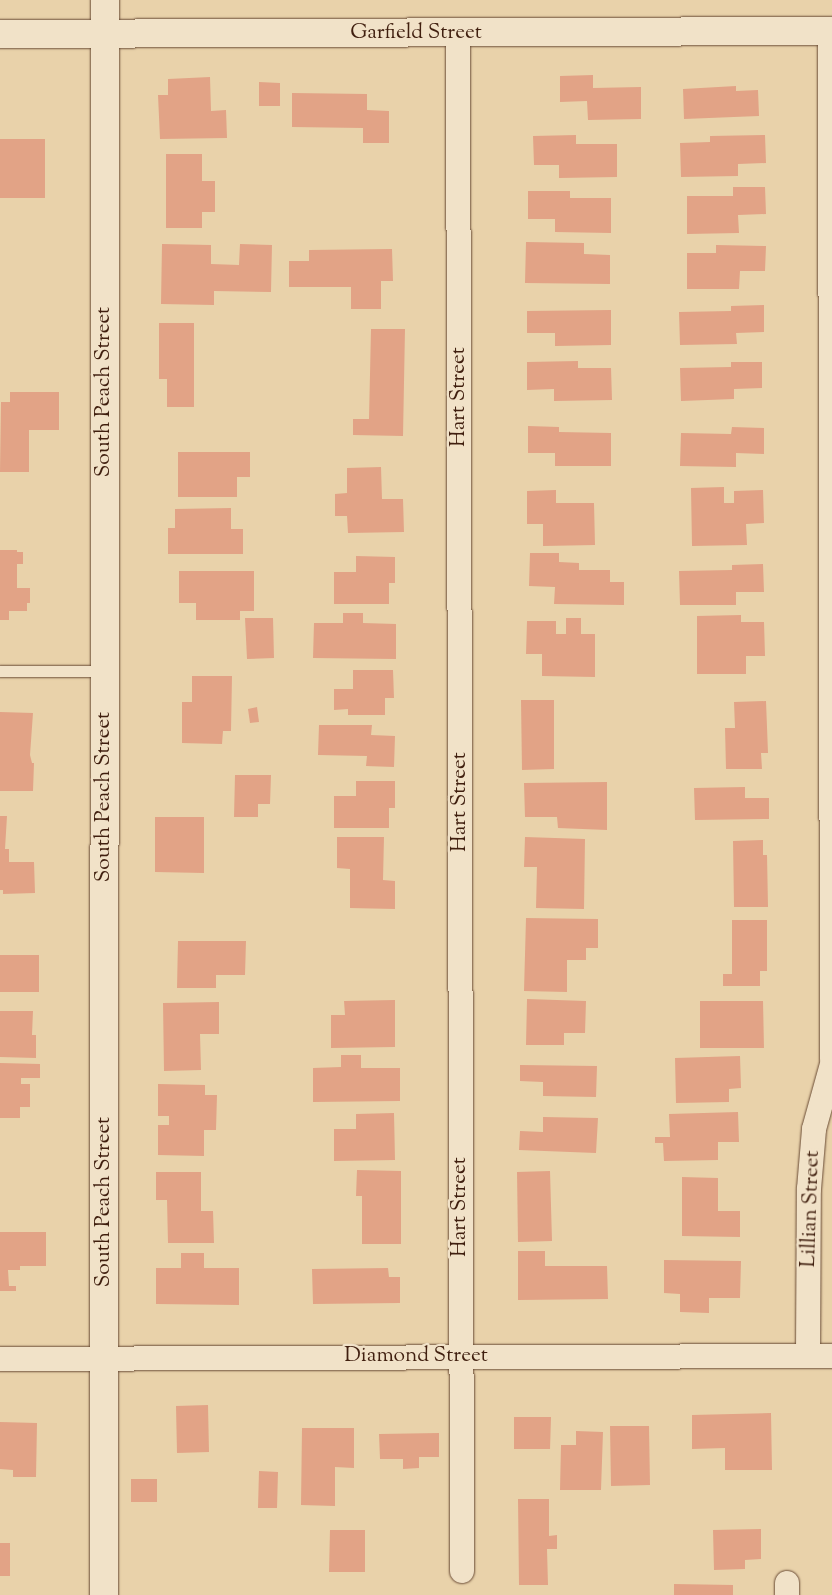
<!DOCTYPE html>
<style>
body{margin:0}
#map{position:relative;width:832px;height:1595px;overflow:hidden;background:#e9d2aa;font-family:"Sorts Mill Goudy",serif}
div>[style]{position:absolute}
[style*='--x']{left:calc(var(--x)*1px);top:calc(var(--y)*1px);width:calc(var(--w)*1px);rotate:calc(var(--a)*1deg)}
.building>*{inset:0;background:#e2a386}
.roads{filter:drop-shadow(0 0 1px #6a4c36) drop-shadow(0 0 1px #6a4c36)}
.lane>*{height:11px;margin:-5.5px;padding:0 5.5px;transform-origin:5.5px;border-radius:5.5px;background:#f1e2c8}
.street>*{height:24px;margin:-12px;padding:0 12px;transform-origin:12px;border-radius:12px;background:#f1e2c8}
.secondary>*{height:28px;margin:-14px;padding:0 14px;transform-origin:14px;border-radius:14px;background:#f1e2c8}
span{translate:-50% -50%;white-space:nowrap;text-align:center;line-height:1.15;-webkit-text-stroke:4.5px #f1e2c8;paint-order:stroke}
.street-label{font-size:21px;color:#401f0f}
</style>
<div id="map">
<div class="building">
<i style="clip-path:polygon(593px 75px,593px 88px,641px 87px,641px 119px,588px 120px,587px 101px,560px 102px,560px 76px)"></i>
<i style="clip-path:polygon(210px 77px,211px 111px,226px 110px,227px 138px,160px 139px,158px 95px,168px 95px,168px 79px)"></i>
<i style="clip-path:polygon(259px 82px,280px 83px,280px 106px,259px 106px)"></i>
<i style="clip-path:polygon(736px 86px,736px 91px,758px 90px,759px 116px,684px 119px,683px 89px)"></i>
<i style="clip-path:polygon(292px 93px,367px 94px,367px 110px,389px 111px,389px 143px,363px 143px,363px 128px,292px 127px)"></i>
<i style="clip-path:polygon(576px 135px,576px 144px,617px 144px,617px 177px,559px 178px,559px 165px,534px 165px,533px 136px)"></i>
<i style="clip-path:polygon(765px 135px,766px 163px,738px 164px,738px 176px,681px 177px,680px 143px,710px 142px,710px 136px)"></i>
<i style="clip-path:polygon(0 139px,45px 139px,45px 198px,0 198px)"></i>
<i style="clip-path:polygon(166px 154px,202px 154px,202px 181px,215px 181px,215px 212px,202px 212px,202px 228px,166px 228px)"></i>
<i style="clip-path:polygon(733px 187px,765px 187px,766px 214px,738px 215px,739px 233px,687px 234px,687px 196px,733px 196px)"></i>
<i style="clip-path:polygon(528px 191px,570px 191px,570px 198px,611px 198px,611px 233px,555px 232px,555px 219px,528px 219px)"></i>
<i style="clip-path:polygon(526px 242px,584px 243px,584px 254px,610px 255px,610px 284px,525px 283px)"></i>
<i style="clip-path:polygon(162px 244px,211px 245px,211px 264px,239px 265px,240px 244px,272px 245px,271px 292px,214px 291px,214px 305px,161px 304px)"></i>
<i style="clip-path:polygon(716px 245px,766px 246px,765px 271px,740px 271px,739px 289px,687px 289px,687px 253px,716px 253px)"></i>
<i style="clip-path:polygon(392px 249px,393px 281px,381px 281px,381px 309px,351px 309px,351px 287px,289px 287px,289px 261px,309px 261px,309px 250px)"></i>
<i style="clip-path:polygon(764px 305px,764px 332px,736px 333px,737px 344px,680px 345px,679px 312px,731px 311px,731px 306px)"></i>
<i style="clip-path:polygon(611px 310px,611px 345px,555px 346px,555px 333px,527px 333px,527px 311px)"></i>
<i style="clip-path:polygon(159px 323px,194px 323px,194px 407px,167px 407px,167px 379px,159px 379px)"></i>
<i style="clip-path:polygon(371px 329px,405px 329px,403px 436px,353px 435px,353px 419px,369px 419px)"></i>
<i style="clip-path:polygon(578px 361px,578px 368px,611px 368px,612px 400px,554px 401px,554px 389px,527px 390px,527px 362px)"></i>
<i style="clip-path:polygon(731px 362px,762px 362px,762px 388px,734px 389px,734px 399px,681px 401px,680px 368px,731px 367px)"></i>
<i style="clip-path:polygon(10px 392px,59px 392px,59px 430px,29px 430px,29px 472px,0 472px,1px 402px,10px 402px)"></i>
<i style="clip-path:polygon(528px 426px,559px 427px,559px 432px,611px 433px,611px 466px,555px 466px,555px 453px,528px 453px)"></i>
<i style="clip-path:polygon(732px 427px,764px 428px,764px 454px,736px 453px,736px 467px,680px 466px,681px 433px,731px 434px)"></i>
<i style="clip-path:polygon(178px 452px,250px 452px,250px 477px,237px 477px,237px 497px,178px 497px)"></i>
<i style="clip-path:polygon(381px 467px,382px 499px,403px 499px,404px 532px,348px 533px,347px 516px,335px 516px,335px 494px,347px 493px,347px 468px)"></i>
<i style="clip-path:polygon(724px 487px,724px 503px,734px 503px,734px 491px,763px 490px,764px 523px,746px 524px,747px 545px,692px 546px,691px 488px)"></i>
<i style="clip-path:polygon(556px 490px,556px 503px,594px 503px,595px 545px,543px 546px,543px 524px,527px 524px,527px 491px)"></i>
<i style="clip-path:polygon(231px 508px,231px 529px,243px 529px,243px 554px,168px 554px,168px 528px,175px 528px,175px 509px)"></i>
<i style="clip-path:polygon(0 550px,17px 550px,17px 552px,23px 552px,23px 564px,17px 564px,17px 588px,30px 588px,30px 603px,27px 603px,27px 611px,9px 611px,9px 620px,0 620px)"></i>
<i style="clip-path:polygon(530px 553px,559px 553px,559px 562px,579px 563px,579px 570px,610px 570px,610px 582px,624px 582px,624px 605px,554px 604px,555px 587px,529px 586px)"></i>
<i style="clip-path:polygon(356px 556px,395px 557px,395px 583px,389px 583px,389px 604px,334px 604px,334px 572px,356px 572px)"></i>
<i style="clip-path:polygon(763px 564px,764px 592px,736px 592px,736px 605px,680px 605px,679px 571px,732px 570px,732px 565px)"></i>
<i style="clip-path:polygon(179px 571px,254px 571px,254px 611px,240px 611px,240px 620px,196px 620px,196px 603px,179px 603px)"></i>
<i style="clip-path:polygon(343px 613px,363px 613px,363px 623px,396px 624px,396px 659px,313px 658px,314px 623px,343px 623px)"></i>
<i style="clip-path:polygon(741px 615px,741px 622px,764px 622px,765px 656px,746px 656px,746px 674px,697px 674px,697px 616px)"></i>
<i style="clip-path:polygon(245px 618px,273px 618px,274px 658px,247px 659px)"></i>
<i style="clip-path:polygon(566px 618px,581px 618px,581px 634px,595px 634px,595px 677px,542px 676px,542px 654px,526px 654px,527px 621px,556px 621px,556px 634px,566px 634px)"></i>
<i style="clip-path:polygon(353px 670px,393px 670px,394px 698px,385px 698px,385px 715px,348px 715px,348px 709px,334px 710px,334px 689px,353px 689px)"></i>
<i style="clip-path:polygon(192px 676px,232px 676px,231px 731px,223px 731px,222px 744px,182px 743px,182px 702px,192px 702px)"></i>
<i style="clip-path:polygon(521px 700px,554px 700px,554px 769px,522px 770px)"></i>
<i style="clip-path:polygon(766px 701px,768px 753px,761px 753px,762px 769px,726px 769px,725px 728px,735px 728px,734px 702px)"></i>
<i style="clip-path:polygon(257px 707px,259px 722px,250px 723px,248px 709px)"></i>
<i style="clip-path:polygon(0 712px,33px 713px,30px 755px,32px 763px,34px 763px,33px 791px,0 791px)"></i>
<i style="clip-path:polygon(319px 725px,372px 725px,371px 735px,395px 736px,394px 767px,366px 766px,367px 756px,318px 755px)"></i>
<i style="clip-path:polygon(235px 775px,271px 775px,270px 804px,258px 804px,258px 817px,234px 817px)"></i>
<i style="clip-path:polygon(356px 781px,395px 781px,395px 808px,389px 808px,389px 828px,334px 828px,334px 796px,356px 796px)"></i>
<i style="clip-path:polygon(607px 782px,607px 830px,558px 828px,557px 817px,525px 817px,524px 783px)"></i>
<i style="clip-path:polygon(745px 787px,745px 798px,769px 798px,769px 819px,695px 820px,694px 788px)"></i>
<i style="clip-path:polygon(0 816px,7px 816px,5px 849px,9px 849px,9px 862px,34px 862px,35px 893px,3px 894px,3px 890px,0 890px)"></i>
<i style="clip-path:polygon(155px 817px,204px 817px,204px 873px,155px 872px)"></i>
<i style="clip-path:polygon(337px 837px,384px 837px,383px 880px,395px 881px,395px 909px,350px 908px,350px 869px,337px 868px)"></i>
<i style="clip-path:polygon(525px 837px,585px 839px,584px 909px,536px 908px,537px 867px,524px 867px)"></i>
<i style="clip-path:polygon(763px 840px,763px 855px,767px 855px,768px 907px,734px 907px,733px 841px)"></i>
<i style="clip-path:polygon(526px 918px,598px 919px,598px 948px,586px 948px,586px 960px,567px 960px,567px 992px,524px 991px)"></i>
<i style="clip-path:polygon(732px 920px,767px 920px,767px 971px,760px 971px,760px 986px,723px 986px,723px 974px,732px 974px)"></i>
<i style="clip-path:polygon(178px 941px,246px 941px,245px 975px,216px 975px,216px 988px,177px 988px)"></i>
<i style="clip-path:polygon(0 955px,39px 955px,39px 992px,0 992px)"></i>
<i style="clip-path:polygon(527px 999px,586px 1001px,585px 1033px,564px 1033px,564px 1045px,526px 1045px)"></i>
<i style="clip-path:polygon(395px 1000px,395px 1047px,331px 1048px,331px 1015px,345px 1015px,344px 1001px)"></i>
<i style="clip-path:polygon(700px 1001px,763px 1001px,764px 1048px,700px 1048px)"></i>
<i style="clip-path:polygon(219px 1002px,219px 1034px,200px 1034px,201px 1070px,164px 1071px,163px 1003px)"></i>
<i style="clip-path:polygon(0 1011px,33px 1011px,32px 1035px,36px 1035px,36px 1058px,0 1057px)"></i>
<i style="clip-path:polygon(341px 1055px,361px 1055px,361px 1068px,400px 1068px,400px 1101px,313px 1102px,313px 1068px,341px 1067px)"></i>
<i style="clip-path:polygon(740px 1056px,741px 1088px,729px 1089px,729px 1102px,676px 1103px,675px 1058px)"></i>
<i style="clip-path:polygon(0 1063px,40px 1064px,40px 1078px,21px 1078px,21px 1084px,30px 1084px,30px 1107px,20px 1107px,20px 1118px,0 1118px)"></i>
<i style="clip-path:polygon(520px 1065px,597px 1066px,596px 1097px,543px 1096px,543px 1082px,520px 1081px)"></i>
<i style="clip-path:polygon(158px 1084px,205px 1085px,205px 1095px,217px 1095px,216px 1130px,204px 1130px,204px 1156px,158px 1155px,158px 1125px,169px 1125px,169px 1116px,158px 1116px)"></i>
<i style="clip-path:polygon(738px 1112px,739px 1142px,718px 1142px,718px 1160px,664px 1161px,663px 1143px,655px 1143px,655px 1137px,670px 1137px,669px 1114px)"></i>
<i style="clip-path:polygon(394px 1113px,395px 1160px,334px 1161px,334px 1129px,356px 1129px,356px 1114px)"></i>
<i style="clip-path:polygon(543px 1117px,598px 1118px,596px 1153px,519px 1150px,520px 1131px,543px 1132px)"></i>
<i style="clip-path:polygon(357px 1170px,401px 1171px,401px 1244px,362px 1244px,362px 1196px,356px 1196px)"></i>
<i style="clip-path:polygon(550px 1171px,552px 1241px,518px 1242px,517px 1172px)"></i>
<i style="clip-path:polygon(156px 1172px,201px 1172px,201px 1211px,213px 1211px,214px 1243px,168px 1243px,167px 1200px,156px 1200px)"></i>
<i style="clip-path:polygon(682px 1177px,718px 1178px,718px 1211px,740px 1211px,740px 1237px,682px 1236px)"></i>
<i style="clip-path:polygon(0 1232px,46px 1232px,46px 1266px,20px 1266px,20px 1270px,8px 1270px,9px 1286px,16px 1286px,16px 1291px,0 1291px)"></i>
<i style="clip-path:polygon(518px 1251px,545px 1251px,545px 1266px,607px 1266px,608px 1299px,518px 1300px)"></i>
<i style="clip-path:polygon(181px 1253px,204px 1253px,204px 1268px,239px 1268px,239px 1305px,156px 1304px,156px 1268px,181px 1268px)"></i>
<i style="clip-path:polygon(664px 1260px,741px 1261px,740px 1298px,709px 1298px,709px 1313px,680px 1312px,680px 1294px,664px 1293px)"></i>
<i style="clip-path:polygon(388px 1268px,389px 1277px,400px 1277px,400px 1303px,313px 1304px,312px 1269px)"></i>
<i style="clip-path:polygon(208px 1405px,209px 1452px,177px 1453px,176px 1406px)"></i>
<i style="clip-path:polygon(771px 1413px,772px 1470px,725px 1470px,725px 1448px,692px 1449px,692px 1415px)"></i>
<i style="clip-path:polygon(514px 1417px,551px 1417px,550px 1449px,514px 1449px)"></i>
<i style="clip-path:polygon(0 1422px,37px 1423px,36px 1477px,13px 1477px,13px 1470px,0 1469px)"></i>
<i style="clip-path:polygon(610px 1426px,649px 1426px,650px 1485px,611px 1486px)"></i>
<i style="clip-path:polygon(302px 1428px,354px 1428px,354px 1468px,335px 1467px,335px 1506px,301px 1505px)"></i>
<i style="clip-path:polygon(576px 1431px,603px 1432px,601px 1490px,560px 1490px,561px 1445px,576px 1445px)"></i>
<i style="clip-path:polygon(439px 1433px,439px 1457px,419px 1457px,419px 1468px,403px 1469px,403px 1459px,380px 1459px,379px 1434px)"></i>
<i style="clip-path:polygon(259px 1471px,278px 1472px,277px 1508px,258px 1508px)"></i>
<i style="clip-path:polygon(131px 1479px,157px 1479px,157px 1502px,131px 1502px)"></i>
<i style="clip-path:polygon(518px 1499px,549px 1499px,549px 1536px,557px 1535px,557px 1549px,547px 1549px,548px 1585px,519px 1585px)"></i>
<i style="clip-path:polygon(761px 1529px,761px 1559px,745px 1560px,745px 1569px,714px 1570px,713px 1530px)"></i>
<i style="clip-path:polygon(330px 1530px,365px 1530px,365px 1572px,329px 1572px)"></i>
<i style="clip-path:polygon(0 1543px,10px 1543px,10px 1576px,0 1576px)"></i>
<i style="clip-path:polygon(674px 1584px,733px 1585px,733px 1595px,674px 1595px)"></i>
</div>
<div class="roads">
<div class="lane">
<i style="--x:0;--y:671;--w:104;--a:0"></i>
</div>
<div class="street">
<i style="--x:830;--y:31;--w:1028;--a:89.89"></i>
<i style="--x:458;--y:33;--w:1538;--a:89.85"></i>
<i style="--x:808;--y:1355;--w:166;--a:-89.7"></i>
<i style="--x:809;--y:1189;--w:60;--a:-85.2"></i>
<i style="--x:814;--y:1129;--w:67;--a:-74.5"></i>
<i style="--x:0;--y:1359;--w:832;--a:-0.21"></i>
<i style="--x:787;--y:1595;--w:12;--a:-90"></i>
</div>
<div class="secondary">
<i style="--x:0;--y:34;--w:832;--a:-0.21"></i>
<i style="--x:104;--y:1595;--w:1595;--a:-89.96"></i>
</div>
</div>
<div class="street-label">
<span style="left:416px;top:33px">Garfield Street</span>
<span style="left:104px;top:392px;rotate:-90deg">South Peach Street</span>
<span style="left:459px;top:397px;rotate:-90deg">Hart Street</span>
<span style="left:104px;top:797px;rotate:-90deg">South Peach Street</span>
<span style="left:460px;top:802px;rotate:-90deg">Hart Street</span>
<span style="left:104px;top:1202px;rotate:-90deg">South Peach Street</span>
<span style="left:460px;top:1207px;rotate:-90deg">Hart Street</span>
<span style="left:811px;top:1209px;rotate:-88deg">Lillian Street</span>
<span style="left:416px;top:1356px">Diamond Street</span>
</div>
</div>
